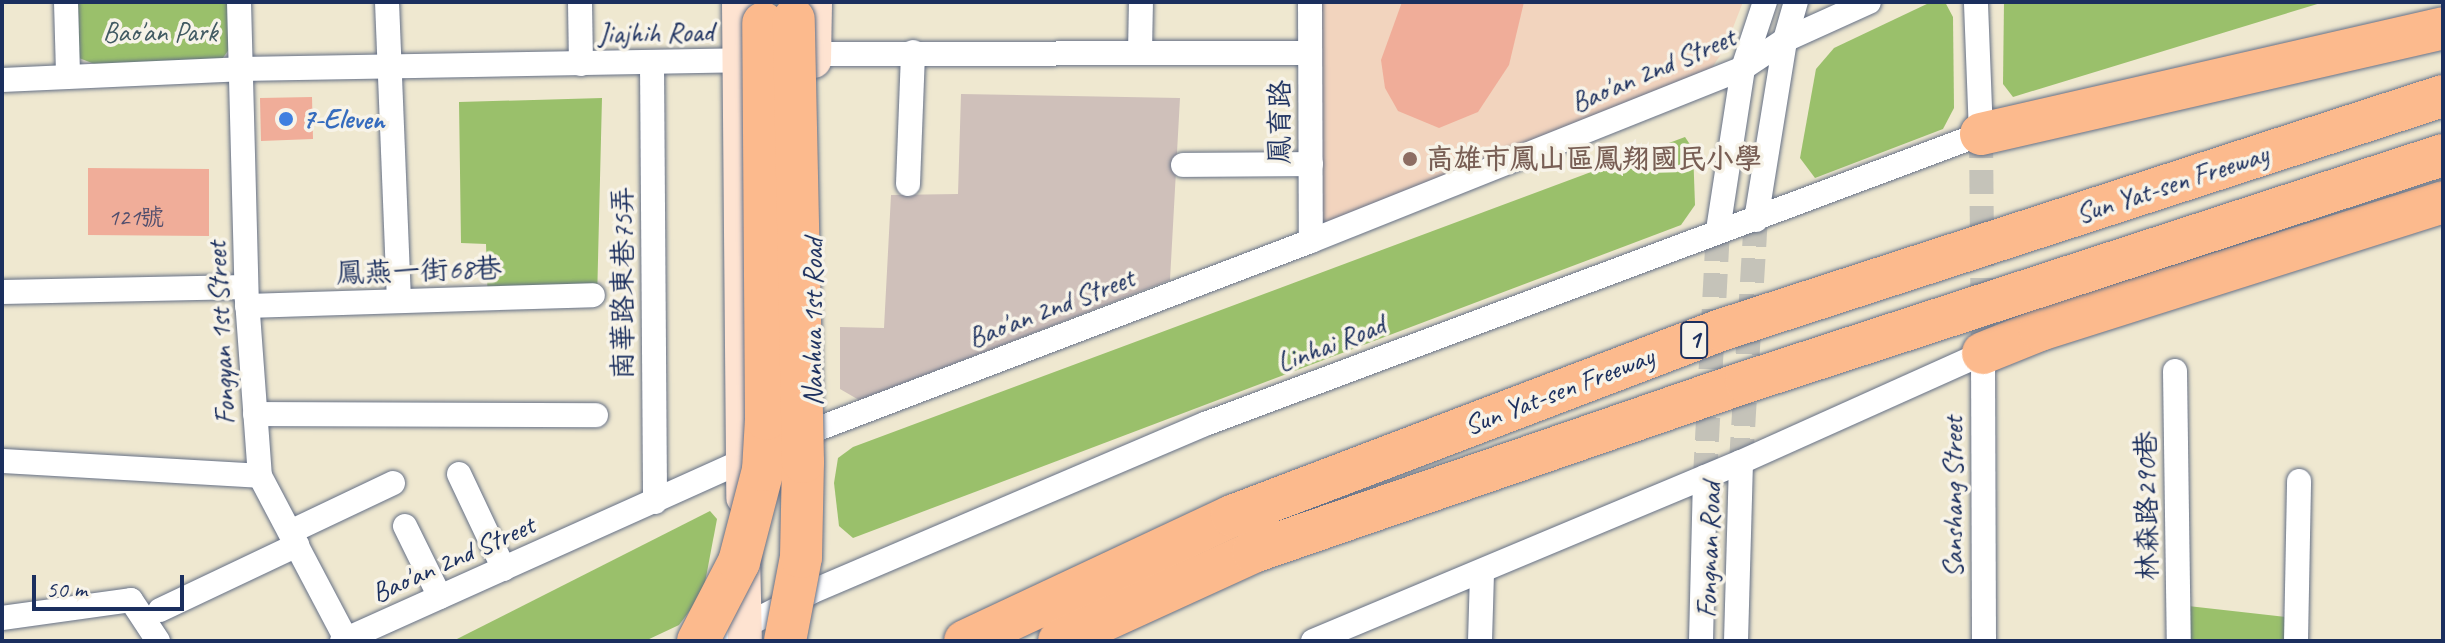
<!DOCTYPE html>
<meta charset="utf-8">
<style>
body{margin:0}
#map{position:relative;width:2445px;height:643px;overflow:hidden;background:#efe8d0;font-family:Caveat,"LXGW WenKai TC",sans-serif}
div>[style]{position:absolute}
[style*='--x']{left:calc(var(--x)*1px);top:calc(var(--y)*1px);width:calc(var(--w)*1px);rotate:calc(var(--a)*1deg)}
.built>*{inset:0;background:#f2d4be}
.industrial>*{inset:0;background:#cfc0ba}
.green>*{inset:0;background:#9ac06b}
.building>*{inset:0;background:#f0ad99}
.street-tunnel>*{height:24px;margin-top:-12px;transform-origin:0;background:repeating-linear-gradient(90deg,#c5c3b9 0 24px,transparent 0 36px)}
.roads{filter:drop-shadow(0 0 2px #657086) drop-shadow(0 0 2px #657086)}
.street>*{height:24px;margin:-12px;padding:0 12px;transform-origin:12px;border-radius:12px;background:#fff}
.secondary>*{height:34px;margin:-17px;padding:0 17px;transform-origin:17px;border-radius:17px;background:#fee3d1}
.highway>*{height:42px;margin:-21px;padding:0 21px;transform-origin:21px;border-radius:21px;background:#fcba8d}
.bridges{filter:drop-shadow(0 0 2px #657086) drop-shadow(0 0 2px #657086)}
.highway-bridge>*{height:42px;margin:-21px;padding:0 21px;transform-origin:21px;border-radius:21px;background:#fcba8d}
.dots>*{width:22px;height:22px;translate:-50% -50%;box-sizing:border-box;border:4px solid #f7f3e8;border-radius:50%}
span{translate:-50% -50%;white-space:nowrap;text-align:center;line-height:1.15;-webkit-text-stroke:7px #f7f3e8;paint-order:stroke}
.number-label{font-size:24px;color:#504e6d}
.number-label span{-webkit-text-stroke-width:0}
.shield-label span{padding:2px 6px;background:#f7f3e8;border:2px solid;border-radius:6px;-webkit-text-stroke-width:0}
.shield-label{font-size:26px;color:#1b2f5e;font-weight:700}
.park-label{font-size:28px;color:#415a62}
.street-label{font-size:28px;color:#1b2f5e}
.shop-label{font-size:28px;color:#366cbe;font-weight:700}
.left{translate:0 -50%;text-align:left}
.education-label{font-size:28px;color:#785e54;font-weight:700}
.frame{position:absolute;inset:0;border:4px solid #1b2f5e;pointer-events:none}
.scale{position:absolute;left:32px;top:575px;width:152px;height:36px;box-sizing:border-box;border:4px solid #1b2f5e;border-top:0;padding-left:10px;font-size:24px;line-height:28px;white-space:nowrap;color:#1b2f5e;-webkit-text-stroke:6px #f7f3e8;paint-order:stroke}
</style>
<div id="map">
<div class="built">
<i style="clip-path:polygon(1318px 2px,1743px 2px,1725px 48px,1702px 83px,1312px 234px)"></i>
</div>
<div class="industrial">
<i style="clip-path:polygon(961px 94px,1180px 98px,1170px 280px,859px 400px,840px 389px,840px 327px,884px 328px,891px 195px,958px 194px)"></i>
</div>
<div class="green">
<i style="clip-path:polygon(78px 2px,229px 2px,230px 48px,220px 62px,97px 65px,79px 58px)"></i>
<i style="clip-path:polygon(1931px 2px,1945px 2px,1953px 17px,1954px 108px,1943px 129px,1815px 178px,1800px 158px,1816px 69px,1834px 48px)"></i>
<i style="clip-path:polygon(2004px 2px,2324px 2px,2013px 97px,2003px 84px)"></i>
<i style="clip-path:polygon(602px 98px,597px 301px,488px 306px,486px 244px,461px 243px,459px 102px)"></i>
<i style="clip-path:polygon(1685px 137px,1693px 149px,1695px 205px,1681px 225px,853px 538px,839px 526px,834px 483px,838px 458px,853px 447px)"></i>
<i style="clip-path:polygon(710px 511px,717px 519px,703px 593px,679px 625px,645px 641px,453px 641px)"></i>
<i style="clip-path:polygon(2188px 606px,2286px 617px,2286px 641px,2190px 641px)"></i>
</div>
<div class="building">
<i style="clip-path:polygon(1402px 2px,1524px 2px,1509px 65px,1478px 112px,1439px 128px,1398px 111px,1385px 88px,1381px 60px)"></i>
<i style="clip-path:polygon(312px 97px,313px 139px,261px 141px,260px 98px)"></i>
<i style="clip-path:polygon(88px 168px,209px 169px,209px 236px,88px 235px)"></i>
</div>
<div class="street-tunnel">
<i style="--x:1981;--y:134;--w:219;--a:89.5"></i>
<i style="--x:1741;--y:462;--w:242;--a:-86.5"></i>
<i style="--x:1705;--y:477;--w:247;--a:-87"></i>
</div>
<div class="roads">
<div class="street">
<i style="--x:66;--y:2;--w:73;--a:88.4"></i>
<i style="--x:239;--y:2;--w:298;--a:88.5"></i>
<i style="--x:247;--y:300;--w:176;--a:85.8"></i>
<i style="--x:260;--y:476;--w:184;--a:62.2"></i>
<i style="--x:387;--y:2;--w:299;--a:87.7"></i>
<i style="--x:580;--y:2;--w:62;--a:89.1"></i>
<i style="--x:1310;--y:2;--w:239;--a:89.8"></i>
<i style="--x:1140;--y:52;--w:50;--a:-88.9"></i>
<i style="--x:800;--y:54;--w:510;--a:-0.11"></i>
<i style="--x:652;--y:63;--w:439;--a:89.6"></i>
<i style="--x:2;--y:80;--w:238;--a:-2.6"></i>
<i style="--x:240;--y:69;--w:516;--a:-1"></i>
<i style="--x:1183;--y:165;--w:128;--a:-0.4"></i>
<i style="--x:908;--y:184;--w:132;--a:-87.8"></i>
<i style="--x:1756;--y:220;--w:182;--a:-80.8"></i>
<i style="--x:1785;--y:40;--w:40;--a:-74"></i>
<i style="--x:1718;--y:230;--w:164;--a:-81.2"></i>
<i style="--x:1743;--y:68;--w:70;--a:-71.6"></i>
<i style="--x:2;--y:292;--w:244;--a:-1.2"></i>
<i style="--x:247;--y:306;--w:346;--a:-1.8"></i>
<i style="--x:2175;--y:371;--w:270;--a:89.2"></i>
<i style="--x:255;--y:414;--w:341;--a:0.2"></i>
<i style="--x:794;--y:438;--w:553;--a:-20.86"></i>
<i style="--x:1311;--y:241;--w:465;--a:-21.8"></i>
<i style="--x:1743;--y:68;--w:50;--a:-33.7"></i>
<i style="--x:1785;--y:40;--w:92;--a:-24.3"></i>
<i style="--x:2;--y:461;--w:258;--a:3.3"></i>
<i style="--x:459;--y:474;--w:105;--a:64.7"></i>
<i style="--x:405;--y:526;--w:79;--a:63.8"></i>
<i style="--x:290;--y:532;--w:114;--a:-25.4"></i>
<i style="--x:160;--y:610;--w:152;--a:-25.4"></i>
<i style="--x:2;--y:618;--w:130;--a:-7.9"></i>
<i style="--x:131;--y:600;--w:49;--a:56.6"></i>
<i style="--x:342;--y:641;--w:451;--a:-24.2"></i>
<i style="--x:715;--y:641;--w:108;--a:-27"></i>
<i style="--x:811;--y:592;--w:428;--a:-23.1"></i>
<i style="--x:1205;--y:424;--w:828;--a:-20.49"></i>
<i style="--x:1981;--y:134;--w:132;--a:-92.2"></i>
<i style="--x:1313;--y:641;--w:464;--a:-22.7"></i>
<i style="--x:1741;--y:462;--w:265;--a:-24.2"></i>
<i style="--x:1983;--y:353;--w:288;--a:89.8"></i>
<i style="--x:1480;--y:641;--w:69;--a:-88.3"></i>
<i style="--x:1701;--y:641;--w:164;--a:-88.6"></i>
<i style="--x:1736;--y:641;--w:179;--a:-88.4"></i>
<i style="--x:2296;--y:641;--w:160;--a:-88.9"></i>
</div>
<div class="secondary">
<i style="--x:739;--y:2;--w:496;--a:89.5"></i>
<i style="--x:814;--y:61;--w:59;--a:-89"></i>
<i style="--x:743;--y:554;--w:87;--a:88.7"></i>
</div>
<div class="highway">
<i style="--x:1981;--y:134;--w:474;--a:-12.9"></i>
<i style="--x:1983;--y:353;--w:61;--a:-22"></i>
<i style="--x:2040;--y:330;--w:423;--a:-17.6"></i>
</div>
</div>
<div class="bridges">
<div class="highway-bridge">
<i style="--x:698;--y:641;--w:89;--a:-62.6"></i>
<i style="--x:739;--y:562;--w:95;--a:-75.4"></i>
<i style="--x:763;--y:470;--w:51;--a:-86.6"></i>
<i style="--x:766;--y:419;--w:396;--a:-90.4"></i>
<i style="--x:785;--y:641;--w:86;--a:-79.2"></i>
<i style="--x:801;--y:557;--w:95;--a:-88.8"></i>
<i style="--x:803;--y:462;--w:443;--a:-91.2"></i>
<i style="--x:965;--y:641;--w:295;--a:-25.1"></i>
<i style="--x:1232;--y:516;--w:523;--a:-20.83"></i>
<i style="--x:1721;--y:330;--w:759;--a:-17.96"></i>
<i style="--x:1059;--y:641;--w:213;--a:-24.6"></i>
<i style="--x:1253;--y:552;--w:521;--a:-19.03"></i>
<i style="--x:1746;--y:382;--w:733;--a:-18.04"></i>
</div>
</div>
<div class="dots">
<i style="left:286px;top:119px;background:#3f7fe0"></i>
<i style="left:1410px;top:159px;background:#8d6e63"></i>
</div>
<div class="number-label">
<span style="left:136px;top:218px">121號</span>
</div>
<div class="shield-label">
<span style="left:1694px;top:340px">1</span>
</div>
<div class="park-label">
<span style="left:160px;top:32px">Bao'an Park</span>
</div>
<div class="street-label">
<span style="left:656px;top:33px;rotate:-1deg">Jiajhih Road</span>
<span style="left:1653px;top:70px;rotate:-23deg">Bao'an 2nd Street</span>
<span style="left:1280px;top:122px;rotate:-90deg">鳳育路</span>
<span style="left:2172px;top:184px;rotate:-18deg">Sun Yat-sen Freeway</span>
<span style="left:419px;top:271px;rotate:-2deg">鳳燕一街68巷</span>
<span style="left:623px;top:283px;rotate:-90deg">南華路東巷75弄</span>
<span style="left:1051px;top:308px;rotate:-21deg">Bao'an 2nd Street</span>
<span style="left:813px;top:322px;rotate:-90deg">Nanhua 1st Road</span>
<span style="left:221px;top:333px;rotate:-93deg">Fongyan 1st Street</span>
<span style="left:1331px;top:344px;rotate:-21deg">Linhai Road</span>
<span style="left:1559px;top:391px;rotate:-21deg">Sun Yat-sen Freeway</span>
<span style="left:1953px;top:497px;rotate:-90deg">Sanshang Street</span>
<span style="left:2147px;top:506px;rotate:-91deg">林森路290巷</span>
<span style="left:1709px;top:550px;rotate:-88deg">Fongnan Road</span>
<span style="left:453px;top:559px;rotate:-24deg">Bao'an 2nd Street</span>
</div>
<div class="shop-label">
<span class="left" style="left:302px;top:119px">7-Eleven</span>
</div>
<div class="education-label">
<span class="left" style="left:1426px;top:159px">高雄市鳳山區鳳翔國民小學</span>
</div>
<div class="frame"></div>
<div class="scale">50 m</div>
</div>
